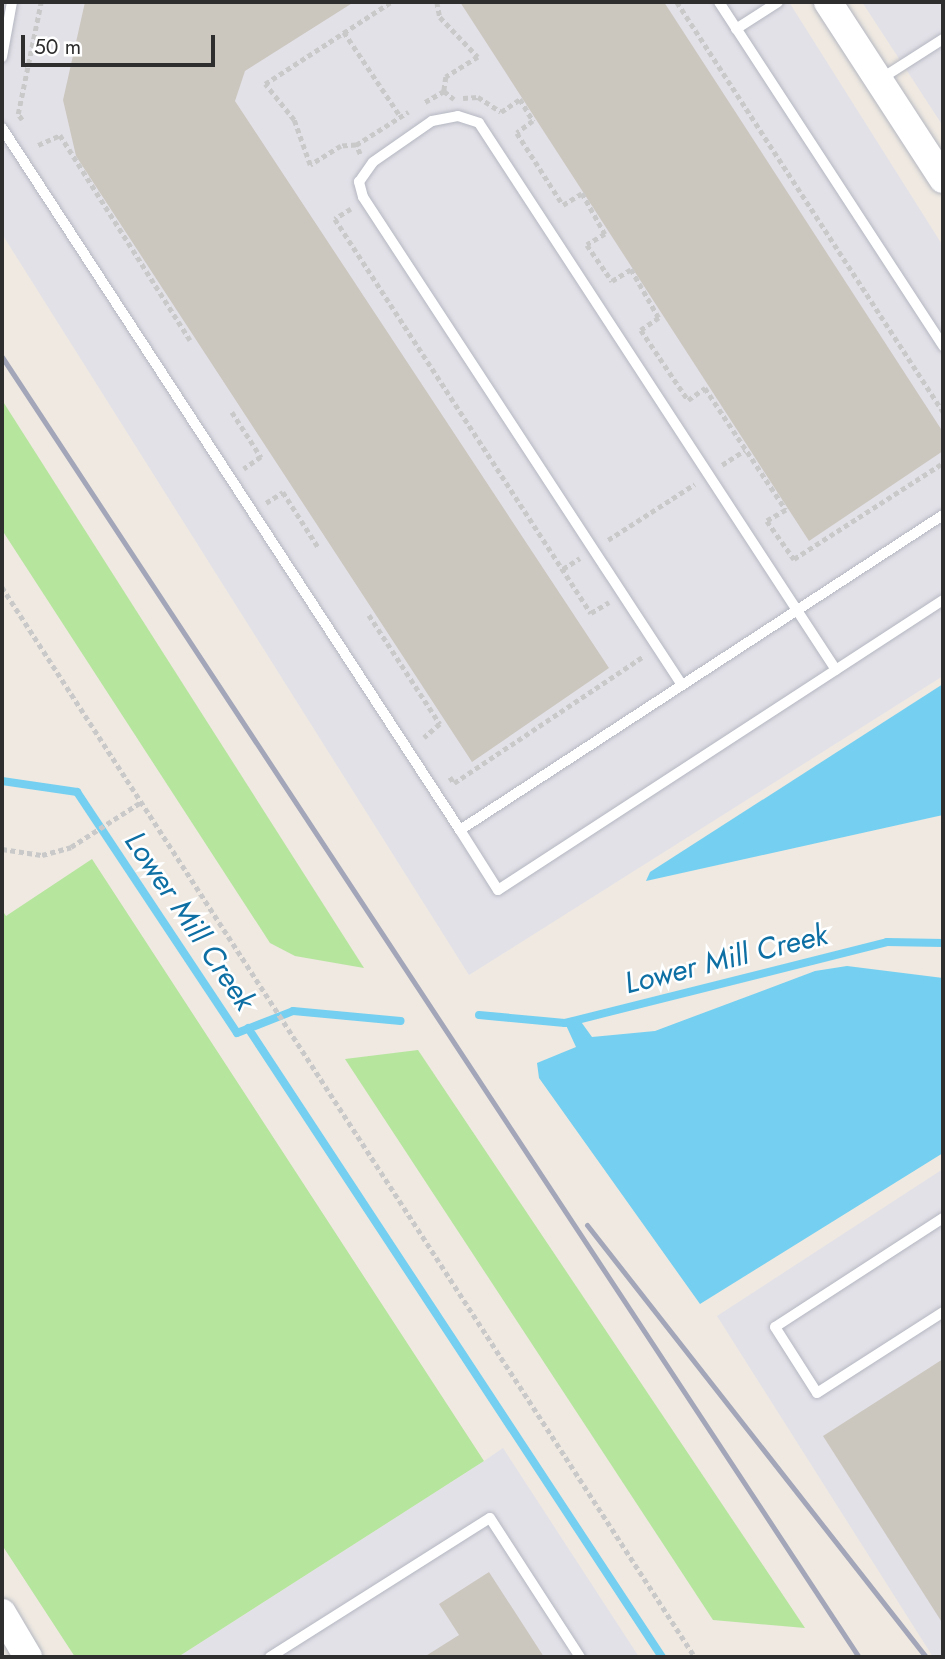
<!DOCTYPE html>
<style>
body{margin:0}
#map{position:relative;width:945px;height:1659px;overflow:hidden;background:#efe9e1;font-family:Jost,sans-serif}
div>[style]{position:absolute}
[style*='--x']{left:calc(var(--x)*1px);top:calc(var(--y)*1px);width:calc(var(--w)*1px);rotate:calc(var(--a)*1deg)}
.industrial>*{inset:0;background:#e3e1e8}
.green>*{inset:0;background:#b6e59e}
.water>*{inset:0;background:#75cff0}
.stream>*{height:8px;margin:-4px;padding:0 4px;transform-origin:4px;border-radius:4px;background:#75cff0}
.building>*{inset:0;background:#cbc7bf}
.path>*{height:4.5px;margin-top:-2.25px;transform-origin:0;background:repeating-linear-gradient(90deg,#c9c9c9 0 5px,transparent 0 8.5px)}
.roads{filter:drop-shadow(0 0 2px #b4b7c1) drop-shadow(0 0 2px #b4b7c1)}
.service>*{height:10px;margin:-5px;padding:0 5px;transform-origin:5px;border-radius:5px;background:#fff}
.tertiary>*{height:28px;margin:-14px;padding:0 14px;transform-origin:14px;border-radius:14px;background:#fff}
.rail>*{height:5px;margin:-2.5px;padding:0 2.5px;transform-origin:2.5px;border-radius:2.5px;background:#a3a6b8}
span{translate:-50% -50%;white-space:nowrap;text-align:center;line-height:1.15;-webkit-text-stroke:5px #fff;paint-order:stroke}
.water-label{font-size:30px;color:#0d6fa3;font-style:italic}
.frame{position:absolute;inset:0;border:4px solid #2e2e2e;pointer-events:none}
.scale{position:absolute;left:21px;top:35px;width:194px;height:32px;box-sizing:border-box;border:4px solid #2e2e2e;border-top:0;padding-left:9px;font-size:21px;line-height:24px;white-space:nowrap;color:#2e2e2e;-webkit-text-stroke:5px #fff;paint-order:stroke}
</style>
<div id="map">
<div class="industrial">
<i style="clip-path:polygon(2px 2px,789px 2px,943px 246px,943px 676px,469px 975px,2px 234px)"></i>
<i style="clip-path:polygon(862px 2px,943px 2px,943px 126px)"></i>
<i style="clip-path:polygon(943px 1169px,943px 1657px,933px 1657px,717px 1316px)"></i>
<i style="clip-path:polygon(503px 1448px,639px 1657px,178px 1657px,484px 1461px)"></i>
</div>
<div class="green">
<i style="clip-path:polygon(2px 400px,364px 968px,295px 956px,270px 943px,2px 530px)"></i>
<i style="clip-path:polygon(92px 859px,484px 1461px,178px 1657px,75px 1657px,2px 1545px,2px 910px,6px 916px)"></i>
<i style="clip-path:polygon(418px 1050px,805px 1628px,713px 1620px,345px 1059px)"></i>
</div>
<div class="water">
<i style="clip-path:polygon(943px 684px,943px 815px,646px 881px,650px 872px)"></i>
<i style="clip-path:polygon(847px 966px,943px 978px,943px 1153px,700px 1304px,539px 1078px,537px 1063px,576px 1047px,565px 1023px,579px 1019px,592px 1037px,655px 1031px,815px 971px)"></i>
</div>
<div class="stream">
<i style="--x:2;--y:781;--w:76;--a:8.3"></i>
<i style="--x:77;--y:792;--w:289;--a:56.4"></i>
<i style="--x:237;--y:1033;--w:60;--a:-21.4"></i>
<i style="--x:293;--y:1011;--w:108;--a:5.3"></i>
<i style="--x:479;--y:1015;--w:86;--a:5.3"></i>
<i style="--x:565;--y:1023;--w:332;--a:-14.1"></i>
<i style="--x:887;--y:942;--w:56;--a:1"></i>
<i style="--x:248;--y:1028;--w:753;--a:56.65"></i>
</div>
<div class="building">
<i style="clip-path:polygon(85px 2px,354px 2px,245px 71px,235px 101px,609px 668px,472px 762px,76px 156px,63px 100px)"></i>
<i style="clip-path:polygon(460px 2px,664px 2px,943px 432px,943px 451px,809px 541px)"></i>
<i style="clip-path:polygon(943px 1359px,943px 1624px,823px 1436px)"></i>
<i style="clip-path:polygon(489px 1572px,544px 1657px,424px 1657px,459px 1635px,439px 1604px)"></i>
</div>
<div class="path">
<i style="--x:437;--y:2;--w:15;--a:79"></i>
<i style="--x:440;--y:17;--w:55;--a:46.5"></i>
<i style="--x:478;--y:57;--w:38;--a:148"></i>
<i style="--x:446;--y:77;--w:14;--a:98"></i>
<i style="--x:444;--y:91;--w:13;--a:39"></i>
<i style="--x:677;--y:2;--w:489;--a:57"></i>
<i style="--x:344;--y:32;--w:102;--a:56.2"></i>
<i style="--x:463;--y:98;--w:15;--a:-4"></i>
<i style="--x:478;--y:97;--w:27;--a:33"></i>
<i style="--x:501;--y:112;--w:23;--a:-34"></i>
<i style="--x:520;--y:99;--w:26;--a:59"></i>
<i style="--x:533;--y:121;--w:20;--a:143"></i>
<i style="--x:517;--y:133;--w:85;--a:57.4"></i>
<i style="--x:563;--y:205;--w:22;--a:-32"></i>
<i style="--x:582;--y:193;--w:47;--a:60.7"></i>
<i style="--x:605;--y:234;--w:21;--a:149"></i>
<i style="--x:587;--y:245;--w:44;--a:55.2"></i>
<i style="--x:612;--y:281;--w:22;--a:-32"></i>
<i style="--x:631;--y:269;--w:56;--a:60.3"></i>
<i style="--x:659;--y:318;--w:22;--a:146"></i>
<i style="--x:641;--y:330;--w:84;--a:56.1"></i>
<i style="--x:688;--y:400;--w:21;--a:-35"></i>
<i style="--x:705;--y:388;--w:146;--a:56.4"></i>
<i style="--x:786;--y:510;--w:22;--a:150"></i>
<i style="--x:767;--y:521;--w:47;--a:54.6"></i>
<i style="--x:794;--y:559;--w:177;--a:-32.8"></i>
<i style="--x:425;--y:102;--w:22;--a:-30"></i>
<i style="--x:22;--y:120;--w:7;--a:-124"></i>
<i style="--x:18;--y:114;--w:114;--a:-78.4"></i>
<i style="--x:38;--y:145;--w:24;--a:-24"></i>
<i style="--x:60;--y:135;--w:243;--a:57.6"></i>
<i style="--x:356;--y:145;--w:62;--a:-32.4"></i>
<i style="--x:360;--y:154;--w:10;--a:-114"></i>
<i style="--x:356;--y:145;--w:15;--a:176"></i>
<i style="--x:341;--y:146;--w:36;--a:148"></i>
<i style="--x:310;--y:165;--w:48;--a:-109.6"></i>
<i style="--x:294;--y:120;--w:46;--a:-128.9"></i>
<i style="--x:265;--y:84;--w:150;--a:-33.1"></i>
<i style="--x:351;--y:209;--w:19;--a:148"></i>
<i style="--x:335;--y:219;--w:470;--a:57"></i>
<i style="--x:591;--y:613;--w:21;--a:-31"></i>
<i style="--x:232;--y:412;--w:54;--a:57.2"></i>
<i style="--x:261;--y:457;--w:21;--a:145"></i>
<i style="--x:722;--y:465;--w:27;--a:-33"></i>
<i style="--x:266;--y:503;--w:20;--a:-33"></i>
<i style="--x:283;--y:492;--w:65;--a:57.5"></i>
<i style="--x:608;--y:540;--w:103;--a:-32.8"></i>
<i style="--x:563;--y:569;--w:20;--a:-33"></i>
<i style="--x:2;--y:587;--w:1275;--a:57.07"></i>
<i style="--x:369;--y:615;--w:130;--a:56.9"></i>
<i style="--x:440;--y:724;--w:21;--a:139"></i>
<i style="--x:450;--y:777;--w:7;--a:56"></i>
<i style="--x:454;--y:783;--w:229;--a:-33.8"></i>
<i style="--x:2;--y:849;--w:40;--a:8.5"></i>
<i style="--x:42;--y:855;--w:30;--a:-15"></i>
<i style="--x:71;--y:847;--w:83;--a:-32.7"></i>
</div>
<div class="roads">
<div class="service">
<i style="--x:719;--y:2;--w:411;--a:56.9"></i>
<i style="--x:736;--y:29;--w:50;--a:-32.7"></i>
<i style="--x:2;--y:57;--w:56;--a:-79.7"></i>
<i style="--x:879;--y:80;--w:76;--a:-32.6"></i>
<i style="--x:2;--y:128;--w:838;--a:56.88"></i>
<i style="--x:943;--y:515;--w:577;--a:146.89"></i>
<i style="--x:460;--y:830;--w:71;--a:57.7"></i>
<i style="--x:498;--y:890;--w:531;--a:-33.09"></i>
<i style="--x:682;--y:685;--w:583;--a:-123.17"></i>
<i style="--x:363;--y:197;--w:16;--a:-105"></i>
<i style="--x:359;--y:182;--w:24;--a:-55"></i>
<i style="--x:373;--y:162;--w:72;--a:-34.8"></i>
<i style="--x:432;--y:121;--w:26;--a:-11"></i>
<i style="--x:458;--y:116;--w:22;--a:18"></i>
<i style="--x:479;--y:123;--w:653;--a:56.87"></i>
<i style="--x:943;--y:1218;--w:200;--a:147"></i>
<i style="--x:775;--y:1327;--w:78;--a:57.5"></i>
<i style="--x:817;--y:1393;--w:150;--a:-32.7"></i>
<i style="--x:270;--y:1657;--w:260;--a:-32.3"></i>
<i style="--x:490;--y:1518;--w:166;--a:57.1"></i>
</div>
<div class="tertiary">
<i style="--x:828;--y:2;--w:211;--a:57"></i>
<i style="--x:2;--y:1613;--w:51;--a:59.4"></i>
</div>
</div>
<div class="rail">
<i style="--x:2;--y:357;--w:1557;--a:56.61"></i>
<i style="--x:587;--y:1225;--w:549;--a:51.88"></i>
</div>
<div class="water-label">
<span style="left:190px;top:921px;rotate:56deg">Lower Mill Creek</span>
<span style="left:726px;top:959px;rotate:-14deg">Lower Mill Creek</span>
</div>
<div class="frame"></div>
<div class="scale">50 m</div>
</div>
